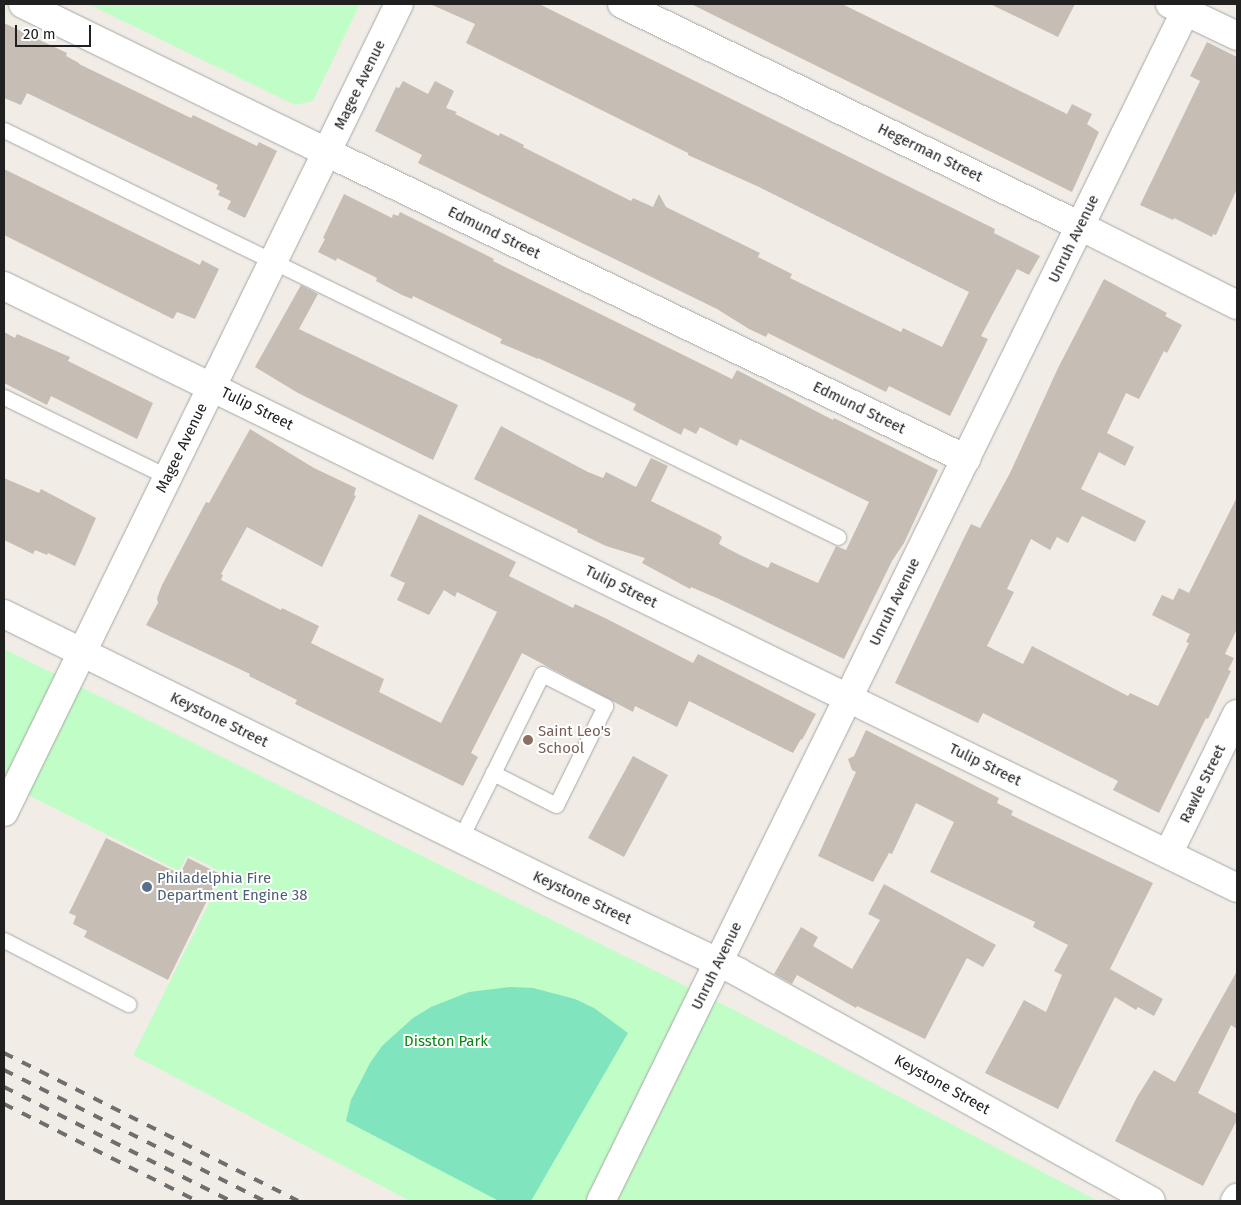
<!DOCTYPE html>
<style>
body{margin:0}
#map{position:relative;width:1241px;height:1205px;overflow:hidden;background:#f1ede6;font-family:"Fira Sans",sans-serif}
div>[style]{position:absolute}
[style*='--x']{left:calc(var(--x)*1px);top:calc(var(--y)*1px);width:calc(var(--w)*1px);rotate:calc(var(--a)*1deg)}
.park>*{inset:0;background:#c1fdc7}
.pitch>*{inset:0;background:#80e4be}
.building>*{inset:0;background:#c6bdb5}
.roads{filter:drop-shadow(0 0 1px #a7a7a7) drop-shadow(0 0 1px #a7a7a7)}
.service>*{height:15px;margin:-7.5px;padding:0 7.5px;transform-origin:7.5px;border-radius:7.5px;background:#fff}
.minor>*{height:28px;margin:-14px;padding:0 14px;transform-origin:14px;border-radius:14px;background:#fff}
.rail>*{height:4px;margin-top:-2px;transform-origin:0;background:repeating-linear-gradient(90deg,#6e6e6e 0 10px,transparent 0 20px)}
.dots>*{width:14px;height:14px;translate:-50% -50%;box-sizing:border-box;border:2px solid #fff;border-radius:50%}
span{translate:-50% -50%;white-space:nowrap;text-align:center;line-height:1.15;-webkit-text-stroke:4px #fff;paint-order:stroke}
.street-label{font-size:15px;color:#202020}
.education-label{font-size:15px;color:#785e54}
.left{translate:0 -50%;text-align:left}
.service-label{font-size:15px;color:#4e5e75}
.park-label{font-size:15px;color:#058711}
.frame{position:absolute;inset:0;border:5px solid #202020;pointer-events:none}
.scale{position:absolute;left:15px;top:25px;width:76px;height:22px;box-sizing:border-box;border:2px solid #202020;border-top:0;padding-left:6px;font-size:15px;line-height:18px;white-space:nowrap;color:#202020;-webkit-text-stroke:4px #fff;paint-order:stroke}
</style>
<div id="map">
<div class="park">
<i style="clip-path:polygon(88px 4px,360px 4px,313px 101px,295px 105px)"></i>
<i style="clip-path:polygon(4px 649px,732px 1009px,1098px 1201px,410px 1201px,133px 1055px,224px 873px,188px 855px,179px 871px,4px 783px)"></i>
</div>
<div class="pitch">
<i style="clip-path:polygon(511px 987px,533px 988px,575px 999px,594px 1008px,628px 1033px,531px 1201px,499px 1201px,346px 1121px,351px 1100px,370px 1063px,382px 1046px,413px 1018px,431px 1007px,469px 992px)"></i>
</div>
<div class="building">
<i style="clip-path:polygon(430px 4px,539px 4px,995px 229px,994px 233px,1040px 256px,1029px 275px,1017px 269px,981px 336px,988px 339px,950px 416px,889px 386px,886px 392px,768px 333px,766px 337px,749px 329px,717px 309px,418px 163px,422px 155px,375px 131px,396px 87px,399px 88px,403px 81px,428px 94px,435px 81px,454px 91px,446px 108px,457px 112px,455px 114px,499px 136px,500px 133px,524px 145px,523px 147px,631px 201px,633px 198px,653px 207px,659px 194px,666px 207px,760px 253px,758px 257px,792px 274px,790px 278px,901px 332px,903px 328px,942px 347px,969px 292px,759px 187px,688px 155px,688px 153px,466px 43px,475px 24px)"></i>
<i style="clip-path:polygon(691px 4px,842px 4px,1067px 114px,1072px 104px,1092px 114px,1087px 124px,1099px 132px,1072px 192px)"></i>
<i style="clip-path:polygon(990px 4px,1075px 4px,1058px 37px)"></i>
<i style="clip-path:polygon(4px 23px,67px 53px,66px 56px,79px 63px,79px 64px,191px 118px,193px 115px,257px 146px,259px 142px,277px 151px,245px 218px,227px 209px,231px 201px,218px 195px,220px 191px,216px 189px,218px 185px,27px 93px,21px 105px,4px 98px)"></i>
<i style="clip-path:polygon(1207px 42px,1237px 57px,1237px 189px,1216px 235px,1213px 234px,1212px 237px,1174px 218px,1173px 220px,1140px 205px,1200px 81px,1190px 76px)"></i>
<i style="clip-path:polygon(4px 169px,200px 265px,202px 260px,219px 269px,195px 319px,177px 312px,173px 319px,4px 235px)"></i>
<i style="clip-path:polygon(344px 194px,392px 218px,393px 214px,398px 216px,400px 212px,494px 259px,493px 261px,509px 269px,732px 379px,737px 370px,833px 420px,834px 418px,938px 470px,904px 543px,892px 561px,844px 659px,719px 599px,691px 587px,690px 589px,642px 563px,645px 558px,606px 546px,577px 532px,578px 530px,474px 479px,501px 426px,588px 472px,603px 478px,606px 472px,636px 487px,651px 458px,668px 466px,651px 501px,718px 534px,722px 537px,719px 544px,740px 555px,768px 568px,771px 562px,818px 583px,836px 546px,846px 550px,869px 502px,740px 439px,737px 446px,700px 427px,696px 434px,684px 428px,681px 435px,633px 410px,636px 404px,538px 358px,538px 359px,500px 343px,502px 339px,413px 296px,412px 299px,402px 295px,376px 281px,377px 278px,337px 258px,336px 261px,318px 252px,325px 239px,323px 238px)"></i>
<i style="clip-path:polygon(1104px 279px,1167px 313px,1165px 316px,1182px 325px,1167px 353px,1164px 351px,1139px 399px,1126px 393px,1107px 433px,1134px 447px,1125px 466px,1099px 452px,1081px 489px,1146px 521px,1135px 542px,1082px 516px,1068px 543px,1057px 537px,1050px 550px,1031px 539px,1007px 589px,1014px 592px,987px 646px,1023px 664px,1032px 646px,1128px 696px,1130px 693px,1158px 706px,1189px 643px,1186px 642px,1190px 634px,1152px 615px,1162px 595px,1173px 600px,1179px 588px,1189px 593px,1237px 497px,1237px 629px,1225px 654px,1234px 658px,1228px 670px,1231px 671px,1208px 719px,1206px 718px,1159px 813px,1113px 790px,1118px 781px,983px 713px,978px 723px,895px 683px,963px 540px,971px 524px,980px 528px,1010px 473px,1058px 368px)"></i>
<i style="clip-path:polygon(301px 285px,318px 294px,299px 329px,458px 405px,433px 460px,298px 393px,255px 367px)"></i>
<i style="clip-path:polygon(4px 332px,15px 338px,17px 334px,70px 357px,68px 361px,153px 403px,137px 439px,51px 396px,47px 405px,4px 383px)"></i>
<i style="clip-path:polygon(250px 429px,314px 468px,356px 488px,354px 495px,356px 496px,322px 567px,247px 527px,221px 574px,223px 575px,221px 580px,281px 610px,282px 608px,319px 626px,311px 643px,384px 679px,379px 692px,441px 723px,497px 612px,457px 592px,455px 597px,444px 590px,429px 615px,397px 600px,405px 583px,390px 576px,419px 514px,516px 562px,509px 576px,573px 608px,575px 604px,605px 618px,693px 663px,698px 654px,816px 714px,802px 740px,801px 739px,793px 753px,689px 701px,677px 727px,635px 706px,633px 712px,522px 653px,471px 753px,478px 757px,463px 786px,295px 704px,297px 700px,249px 676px,250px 674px,146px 625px,158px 603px,157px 598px,162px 585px,206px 502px,209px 503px)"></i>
<i style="clip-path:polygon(4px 478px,39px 493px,41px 489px,96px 518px,75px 566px,48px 553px,47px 555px,35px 550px,33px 554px,4px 540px)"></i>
<i style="clip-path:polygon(866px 730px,999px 798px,997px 803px,1013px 811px,1011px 815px,1153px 883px,1110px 969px,1163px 999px,1154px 1016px,1138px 1007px,1136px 1010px,1115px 997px,1058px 1109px,985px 1073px,1024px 1000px,1046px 1012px,1062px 975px,1054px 971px,1068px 945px,1033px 927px,1035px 922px,930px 872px,954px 822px,916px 803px,892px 854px,889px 853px,873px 882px,818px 856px,856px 772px,852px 770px,848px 759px,854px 756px)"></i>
<i style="clip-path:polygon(633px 756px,668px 775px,624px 857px,588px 838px)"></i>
<i style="clip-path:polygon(106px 838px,180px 874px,188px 858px,220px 874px,168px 980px,84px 937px,87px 931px,73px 924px,76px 916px,69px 913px)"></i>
<i style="clip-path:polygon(884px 884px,996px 945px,983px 967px,967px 958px,925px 1039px,857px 1006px,856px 1008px,797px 975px,792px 984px,774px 974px,801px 927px,818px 937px,813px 946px,852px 969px,880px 920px,868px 914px)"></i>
<i style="clip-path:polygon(1237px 971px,1237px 1029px,1231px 1025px,1198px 1093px,1237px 1114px,1237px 1120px,1203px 1186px,1115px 1141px,1137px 1097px,1154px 1070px,1175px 1082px)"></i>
</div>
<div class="roads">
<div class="service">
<i style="--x:4;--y:130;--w:928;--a:26.01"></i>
<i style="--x:4;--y:397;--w:182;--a:26"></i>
<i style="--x:460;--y:839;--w:74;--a:-63.4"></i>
<i style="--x:493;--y:773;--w:110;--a:-63.7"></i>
<i style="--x:542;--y:674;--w:71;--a:26.9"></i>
<i style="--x:605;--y:706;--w:110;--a:116.3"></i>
<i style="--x:556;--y:805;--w:71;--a:-153.1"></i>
<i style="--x:4;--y:940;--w:140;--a:27.3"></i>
</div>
<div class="minor">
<i style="--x:23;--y:4;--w:337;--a:26"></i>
<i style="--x:326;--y:152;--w:710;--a:25.63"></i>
<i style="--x:622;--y:4;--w:509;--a:25.86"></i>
<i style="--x:1080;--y:226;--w:176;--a:26.7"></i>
<i style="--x:1170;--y:4;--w:74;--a:25.5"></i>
<i style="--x:4;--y:286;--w:1372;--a:26.02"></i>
<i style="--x:4;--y:614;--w:612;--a:26.19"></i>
<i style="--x:553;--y:884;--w:205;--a:25.4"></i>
<i style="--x:738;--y:972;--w:472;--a:29"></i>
<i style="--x:4;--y:812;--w:899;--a:-63.95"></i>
<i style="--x:1168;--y:854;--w:156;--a:-63.8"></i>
<i style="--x:601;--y:1201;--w:1334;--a:-63.84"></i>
<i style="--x:1235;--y:1201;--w:4;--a:-56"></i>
</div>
</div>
<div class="rail">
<i style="--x:4;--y:1053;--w:329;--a:26.7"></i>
<i style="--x:4;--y:1070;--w:291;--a:26.7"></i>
<i style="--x:4;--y:1087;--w:254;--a:26.7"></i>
<i style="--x:4;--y:1104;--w:216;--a:26.7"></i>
</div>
<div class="dots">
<i style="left:528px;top:740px;background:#8d6e63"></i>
<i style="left:147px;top:887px;background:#5c6f8a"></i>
</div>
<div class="street-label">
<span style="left:360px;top:85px;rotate:-64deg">Magee Avenue</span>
<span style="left:930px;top:153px;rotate:26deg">Hegerman Street</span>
<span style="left:494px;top:233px;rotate:26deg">Edmund Street</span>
<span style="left:1074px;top:239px;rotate:-64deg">Unruh Avenue</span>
<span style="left:859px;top:408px;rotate:26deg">Edmund Street</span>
<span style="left:257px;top:409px;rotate:26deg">Tulip Street</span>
<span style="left:182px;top:448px;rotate:-64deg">Magee Avenue</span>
<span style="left:621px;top:587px;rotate:26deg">Tulip Street</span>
<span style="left:895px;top:602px;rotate:-64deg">Unruh Avenue</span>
<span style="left:219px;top:720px;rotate:26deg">Keystone Street</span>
<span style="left:985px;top:765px;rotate:26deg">Tulip Street</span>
<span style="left:1203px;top:784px;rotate:-64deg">Rawle Street</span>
<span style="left:582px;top:898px;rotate:25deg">Keystone Street</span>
<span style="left:717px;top:966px;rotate:-64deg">Unruh Avenue</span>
<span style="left:942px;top:1085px;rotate:29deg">Keystone Street</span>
</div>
<div class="education-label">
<span class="left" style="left:538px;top:740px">Saint Leo's<br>School</span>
</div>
<div class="service-label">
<span class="left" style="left:157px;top:887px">Philadelphia Fire<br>Department Engine 38</span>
</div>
<div class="park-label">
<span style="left:446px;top:1042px">Disston Park</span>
</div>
<div class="frame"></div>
<div class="scale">20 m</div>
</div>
